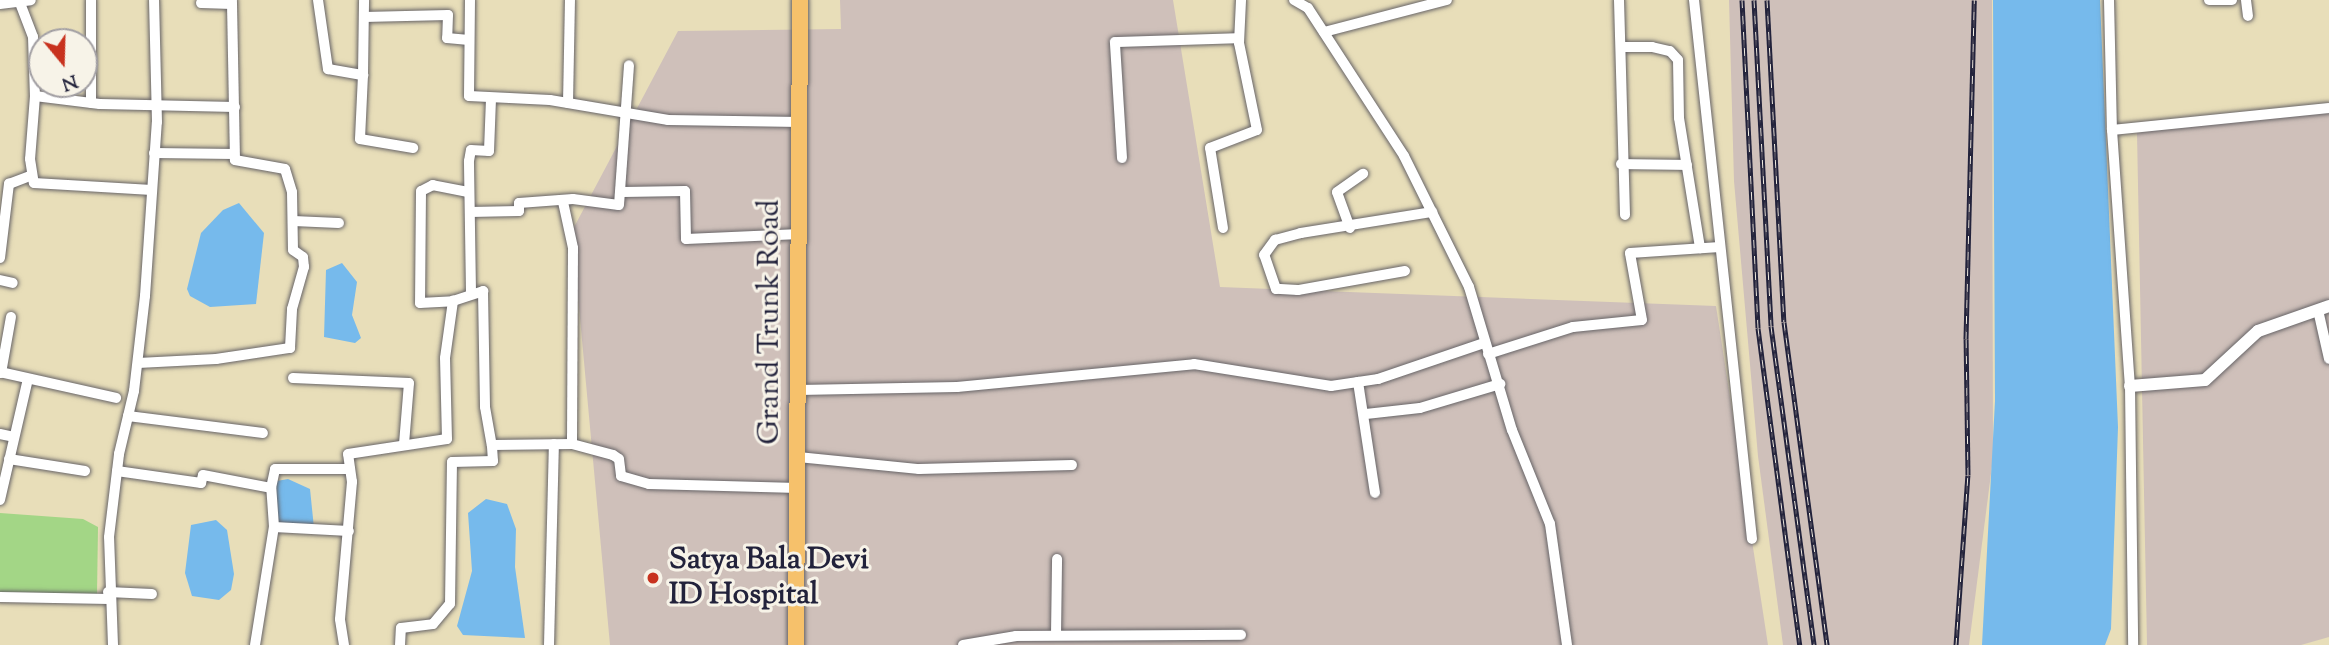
<!DOCTYPE html>
<style>
body{margin:0}
#map{position:relative;width:2329px;height:645px;overflow:hidden;background:#e8deb9;font-family:"Sorts Mill Goudy",serif}
div>[style]{position:absolute}
[style*='--x']{left:calc(var(--x)*1px);top:calc(var(--y)*1px);width:calc(var(--w)*1px);rotate:calc(var(--a)*1deg)}
.industrial>*{inset:0;background:#cfc0ba}
.green>*{inset:0;background:#a3d686}
.water>*{inset:0;background:#76baec}
.roads{filter:drop-shadow(0 0 2px #676467) drop-shadow(0 0 2px #676467)}
.minor>*{height:10px;margin:-5px;padding:0 5px;transform-origin:5px;border-radius:5px;background:#fff}
.tertiary>*{height:12px;margin:-6px;padding:0 6px;transform-origin:6px;border-radius:6px;background:#fff}
.primary>*{height:16px;margin:-8px;padding:0 8px;transform-origin:8px;border-radius:8px;background:#f6c16b}
.rail>*{height:5px;margin-top:-2.5px;transform-origin:0;background:repeating-linear-gradient(90deg,#f7f3e8 0 8px,#22223b 0 16px);box-sizing:border-box;border-block:2px solid #22223b}
.dots>*{width:19px;height:19px;translate:-50% -50%;box-sizing:border-box;border:4px solid #f7f3e8;border-radius:50%}
span{translate:-50% -50%;white-space:nowrap;text-align:center;line-height:1.15;-webkit-text-stroke:6px #f7f3e8;paint-order:stroke}
.street-label{font-size:30px;color:#22223b}
.poi-label{font-size:30px;color:#22223b;font-weight:700}
.left{translate:0 -50%;text-align:left}
.north{position:absolute;left:28px;top:28px;width:70px;height:70px;box-sizing:border-box;background:#f7f3e8;border:2px solid #a29fa3;border-radius:50%;rotate:161deg;font-size:19px;font-weight:700;line-height:28px;text-align:center;color:#22223b}
.north::after{content:'';display:block;margin:auto;width:24px;height:32px;background:#c8321e;clip-path:polygon(50% 0,100% 100%,50% 72%,0 100%)}
</style>
<div id="map">
<div class="industrial">
<i style="clip-path:polygon(840px 0,1173px 0,1220px 287px,1716px 306px,1768px 645px,610px 645px,572px 231px,678px 31px,841px 29px)"></i>
<i style="clip-path:polygon(1729px 0,1992px 0,1993px 458px,1969px 645px,1783px 645px,1758px 456px,1734px 181px)"></i>
<i style="clip-path:polygon(2329px 103px,2329px 637px,2301px 645px,2147px 645px,2137px 133px)"></i>
</div>
<div class="green">
<i style="clip-path:polygon(0 513px,83px 519px,98px 527px,97px 594px,0 592px)"></i>
</div>
<div class="water">
<i style="clip-path:polygon(1993px 0,2100px 0,2118px 427px,2111px 629px,2105px 645px,1982px 645px,1995px 401px)"></i>
<i style="clip-path:polygon(239px 203px,264px 233px,256px 304px,210px 307px,190px 296px,187px 289px,201px 233px,223px 210px)"></i>
<i style="clip-path:polygon(342px 263px,357px 282px,352px 315px,361px 338px,355px 343px,324px 337px,326px 270px)"></i>
<i style="clip-path:polygon(288px 479px,310px 489px,314px 528px,270px 522px,271px 482px)"></i>
<i style="clip-path:polygon(486px 499px,507px 504px,516px 529px,515px 567px,525px 638px,463px 635px,457px 626px,472px 571px,468px 513px)"></i>
<i style="clip-path:polygon(216px 520px,227px 530px,234px 574px,231px 590px,219px 600px,192px 596px,185px 573px,191px 525px)"></i>
</div>
<div class="roads">
<div class="minor">
<i style="--x:91;--y:0;--w:103;--a:90"></i>
<i style="--x:318;--y:0;--w:70;--a:81.8"></i>
<i style="--x:328;--y:69;--w:36;--a:10"></i>
<i style="--x:363;--y:75;--w:75;--a:-89.2"></i>
<i style="--x:470;--y:0;--w:96;--a:90.6"></i>
<i style="--x:469;--y:96;--w:81;--a:2.8"></i>
<i style="--x:550;--y:100;--w:120;--a:9.6"></i>
<i style="--x:668;--y:120;--w:132;--a:0.9"></i>
<i style="--x:1294;--y:0;--w:16;--a:30"></i>
<i style="--x:1308;--y:8;--w:176;--a:57"></i>
<i style="--x:1404;--y:156;--w:146;--a:63.6"></i>
<i style="--x:1469;--y:287;--w:149;--a:73.3"></i>
<i style="--x:1512;--y:430;--w:101;--a:68"></i>
<i style="--x:1550;--y:524;--w:122;--a:82"></i>
<i style="--x:1619;--y:0;--w:215;--a:88.4"></i>
<i style="--x:1694;--y:0;--w:542;--a:83.86"></i>
<i style="--x:2109;--y:0;--w:130;--a:88.7"></i>
<i style="--x:2112;--y:130;--w:257;--a:86"></i>
<i style="--x:2130;--y:386;--w:259;--a:89.3"></i>
<i style="--x:2209;--y:0;--w:23;--a:0"></i>
<i style="--x:2246;--y:0;--w:16;--a:83"></i>
<i style="--x:20;--y:3;--w:36;--a:69"></i>
<i style="--x:33;--y:37;--w:59;--a:88.1"></i>
<i style="--x:35;--y:96;--w:65;--a:7"></i>
<i style="--x:100;--y:104;--w:135;--a:1.3"></i>
<i style="--x:201;--y:3;--w:31;--a:2"></i>
<i style="--x:0;--y:4;--w:31;--a:-7"></i>
<i style="--x:364;--y:17;--w:84;--a:-1.4"></i>
<i style="--x:448;--y:15;--w:23;--a:92"></i>
<i style="--x:447;--y:38;--w:22;--a:5"></i>
<i style="--x:1324;--y:32;--w:127;--a:-14.6"></i>
<i style="--x:1621;--y:47;--w:31;--a:0"></i>
<i style="--x:1652;--y:47;--w:18;--a:13"></i>
<i style="--x:1670;--y:51;--w:12;--a:48"></i>
<i style="--x:1678;--y:60;--w:58;--a:89"></i>
<i style="--x:1679;--y:118;--w:132;--a:80.8"></i>
<i style="--x:363;--y:75;--w:64;--a:92.7"></i>
<i style="--x:360;--y:139;--w:54;--a:9.6"></i>
<i style="--x:35;--y:96;--w:63;--a:94.5"></i>
<i style="--x:30;--y:159;--w:24;--a:81"></i>
<i style="--x:34;--y:183;--w:118;--a:3.4"></i>
<i style="--x:568;--y:103;--w:103;--a:-88.9"></i>
<i style="--x:2112;--y:130;--w:218;--a:-5.8"></i>
<i style="--x:154;--y:153;--w:80;--a:0.7"></i>
<i style="--x:1122;--y:158;--w:116;--a:-93.5"></i>
<i style="--x:1115;--y:42;--w:124;--a:-1.8"></i>
<i style="--x:1621;--y:164;--w:66;--a:0.9"></i>
<i style="--x:468;--y:192;--w:36;--a:-169"></i>
<i style="--x:433;--y:185;--w:13;--a:153"></i>
<i style="--x:421;--y:191;--w:112;--a:90.5"></i>
<i style="--x:420;--y:303;--w:33;--a:-3"></i>
<i style="--x:453;--y:301;--w:32;--a:-18"></i>
<i style="--x:483;--y:291;--w:116;--a:89"></i>
<i style="--x:485;--y:407;--w:39;--a:80"></i>
<i style="--x:623;--y:192;--w:62;--a:-0.9"></i>
<i style="--x:685;--y:191;--w:48;--a:88.8"></i>
<i style="--x:686;--y:239;--w:114;--a:-2.5"></i>
<i style="--x:563;--y:202;--w:47;--a:77.7"></i>
<i style="--x:573;--y:248;--w:196;--a:90.3"></i>
<i style="--x:470;--y:212;--w:49;--a:-1.2"></i>
<i style="--x:519;--y:211;--w:8;--a:-90"></i>
<i style="--x:519;--y:203;--w:54;--a:-4.2"></i>
<i style="--x:573;--y:199;--w:46;--a:7.4"></i>
<i style="--x:619;--y:205;--w:140;--a:-85.9"></i>
<i style="--x:293;--y:221;--w:46;--a:2.5"></i>
<i style="--x:1223;--y:228;--w:81;--a:-99.2"></i>
<i style="--x:1210;--y:148;--w:50;--a:-21"></i>
<i style="--x:1257;--y:130;--w:89;--a:-101.7"></i>
<i style="--x:1239;--y:43;--w:43;--a:-87.3"></i>
<i style="--x:1350;--y:228;--w:38;--a:-110"></i>
<i style="--x:1337;--y:192;--w:32;--a:-35"></i>
<i style="--x:0;--y:258;--w:75;--a:-83.1"></i>
<i style="--x:9;--y:184;--w:22;--a:-21"></i>
<i style="--x:1405;--y:271;--w:109;--a:169.9"></i>
<i style="--x:1298;--y:290;--w:22;--a:-177"></i>
<i style="--x:1276;--y:289;--w:36;--a:-109"></i>
<i style="--x:1264;--y:255;--w:19;--a:-54"></i>
<i style="--x:1275;--y:240;--w:27;--a:-15"></i>
<i style="--x:1301;--y:233;--w:133;--a:-9.1"></i>
<i style="--x:0;--y:280;--w:13;--a:13"></i>
<i style="--x:471;--y:292;--w:131;--a:-90.9"></i>
<i style="--x:469;--y:161;--w:11;--a:-80"></i>
<i style="--x:471;--y:150;--w:18;--a:3"></i>
<i style="--x:489;--y:151;--w:53;--a:-87.8"></i>
<i style="--x:2318;--y:310;--w:50;--a:77.3"></i>
<i style="--x:1488;--y:354;--w:89;--a:-17.6"></i>
<i style="--x:1573;--y:327;--w:69;--a:-5.8"></i>
<i style="--x:1642;--y:320;--w:68;--a:-100.2"></i>
<i style="--x:1630;--y:253;--w:90;--a:-3.8"></i>
<i style="--x:138;--y:363;--w:78;--a:-2.9"></i>
<i style="--x:216;--y:359;--w:75;--a:-8.5"></i>
<i style="--x:290;--y:348;--w:39;--a:-87"></i>
<i style="--x:292;--y:309;--w:44;--a:-74.1"></i>
<i style="--x:304;--y:267;--w:10;--a:-96"></i>
<i style="--x:303;--y:257;--w:12;--a:-145"></i>
<i style="--x:293;--y:250;--w:58;--a:-91"></i>
<i style="--x:292;--y:192;--w:24;--a:-107"></i>
<i style="--x:285;--y:169;--w:51;--a:-169.8"></i>
<i style="--x:235;--y:160;--w:160;--a:-91.1"></i>
<i style="--x:0;--y:372;--w:119;--a:12.6"></i>
<i style="--x:1;--y:373;--w:57;--a:-79.9"></i>
<i style="--x:293;--y:378;--w:116;--a:2.5"></i>
<i style="--x:409;--y:383;--w:61;--a:94.7"></i>
<i style="--x:1358;--y:382;--w:112;--a:81.3"></i>
<i style="--x:799;--y:390;--w:158;--a:-1.1"></i>
<i style="--x:957;--y:387;--w:238;--a:-5.5"></i>
<i style="--x:1194;--y:364;--w:139;--a:9.1"></i>
<i style="--x:1331;--y:386;--w:48;--a:-8.5"></i>
<i style="--x:1378;--y:379;--w:112;--a:-18.8"></i>
<i style="--x:1366;--y:414;--w:54;--a:-6.3"></i>
<i style="--x:1420;--y:408;--w:84;--a:-16.7"></i>
<i style="--x:128;--y:416;--w:136;--a:7.2"></i>
<i style="--x:0;--y:434;--w:14;--a:12"></i>
<i style="--x:798;--y:457;--w:122;--a:5.7"></i>
<i style="--x:919;--y:469;--w:153;--a:-1.5"></i>
<i style="--x:9;--y:459;--w:77;--a:9"></i>
<i style="--x:117;--y:471;--w:85;--a:8.1"></i>
<i style="--x:201;--y:483;--w:8;--a:-76"></i>
<i style="--x:203;--y:475;--w:69;--a:10.8"></i>
<i style="--x:271;--y:488;--w:19;--a:-78"></i>
<i style="--x:275;--y:469;--w:75;--a:0"></i>
<i style="--x:0;--y:500;--w:124;--a:-77"></i>
<i style="--x:274;--y:527;--w:75;--a:3.1"></i>
<i style="--x:108;--y:592;--w:44;--a:2.6"></i>
<i style="--x:0;--y:597;--w:109;--a:1.1"></i>
<i style="--x:1056;--y:635;--w:76;--a:-89.2"></i>
<i style="--x:113;--y:645;--w:108;--a:-92.1"></i>
<i style="--x:109;--y:537;--w:84;--a:-83.1"></i>
<i style="--x:119;--y:454;--w:65;--a:-76.6"></i>
<i style="--x:134;--y:391;--w:96;--a:-83.4"></i>
<i style="--x:145;--y:296;--w:174;--a:-86.1"></i>
<i style="--x:157;--y:122;--w:122;--a:-91.4"></i>
<i style="--x:255;--y:645;--w:120;--a:-80.9"></i>
<i style="--x:274;--y:527;--w:39;--a:-94"></i>
<i style="--x:344;--y:645;--w:26;--a:-99"></i>
<i style="--x:340;--y:619;--w:138;--a:-85"></i>
<i style="--x:352;--y:482;--w:28;--a:-98"></i>
<i style="--x:348;--y:454;--w:100;--a:-8.6"></i>
<i style="--x:447;--y:439;--w:81;--a:-91.4"></i>
<i style="--x:445;--y:358;--w:58;--a:-82"></i>
<i style="--x:400;--y:645;--w:17;--a:-87"></i>
<i style="--x:401;--y:628;--w:32;--a:-7"></i>
<i style="--x:433;--y:624;--w:26;--a:-50"></i>
<i style="--x:450;--y:604;--w:142;--a:-89.2"></i>
<i style="--x:452;--y:462;--w:41;--a:-1.4"></i>
<i style="--x:493;--y:461;--w:16;--a:-94"></i>
<i style="--x:492;--y:445;--w:80;--a:-0.7"></i>
<i style="--x:572;--y:444;--w:42;--a:15"></i>
<i style="--x:613;--y:455;--w:7;--a:34"></i>
<i style="--x:619;--y:459;--w:17;--a:83"></i>
<i style="--x:621;--y:476;--w:29;--a:16"></i>
<i style="--x:649;--y:484;--w:149;--a:1.5"></i>
<i style="--x:549;--y:645;--w:201;--a:-88.6"></i>
<i style="--x:963;--y:645;--w:54;--a:-9.6"></i>
<i style="--x:1016;--y:636;--w:225;--a:-0.3"></i>
</div>
<div class="tertiary">
<i style="--x:2130;--y:386;--w:75;--a:-4.6"></i>
<i style="--x:2205;--y:380;--w:72;--a:-42.8"></i>
<i style="--x:2258;--y:331;--w:75;--a:-19.4"></i>
</div>
<div class="primary">
<i style="--x:796;--y:645;--w:645;--a:-89.64"></i>
</div>
</div>
<div class="rail">
<i style="--x:1742;--y:0;--w:328;--a:87.2"></i>
<i style="--x:1758;--y:328;--w:320;--a:82.5"></i>
<i style="--x:1754;--y:0;--w:326;--a:87"></i>
<i style="--x:1771;--y:326;--w:322;--a:82.3"></i>
<i style="--x:1767;--y:0;--w:322;--a:87"></i>
<i style="--x:1784;--y:322;--w:326;--a:82.4"></i>
<i style="--x:1956;--y:645;--w:170;--a:-86"></i>
<i style="--x:1968;--y:475;--w:136;--a:-90.8"></i>
<i style="--x:1966;--y:339;--w:339;--a:-88.6"></i>
</div>
<div class="dots">
<i style="left:653px;top:578px;background:#c8321e"></i>
</div>
<div class="street-label">
<span style="left:771px;top:322px;rotate:-90deg">Grand Trunk Road</span>
</div>
<div class="poi-label">
<span class="left" style="left:669px;top:578px">Satya Bala Devi<br>ID Hospital</span>
</div>
<div class="north">N</div>
</div>
